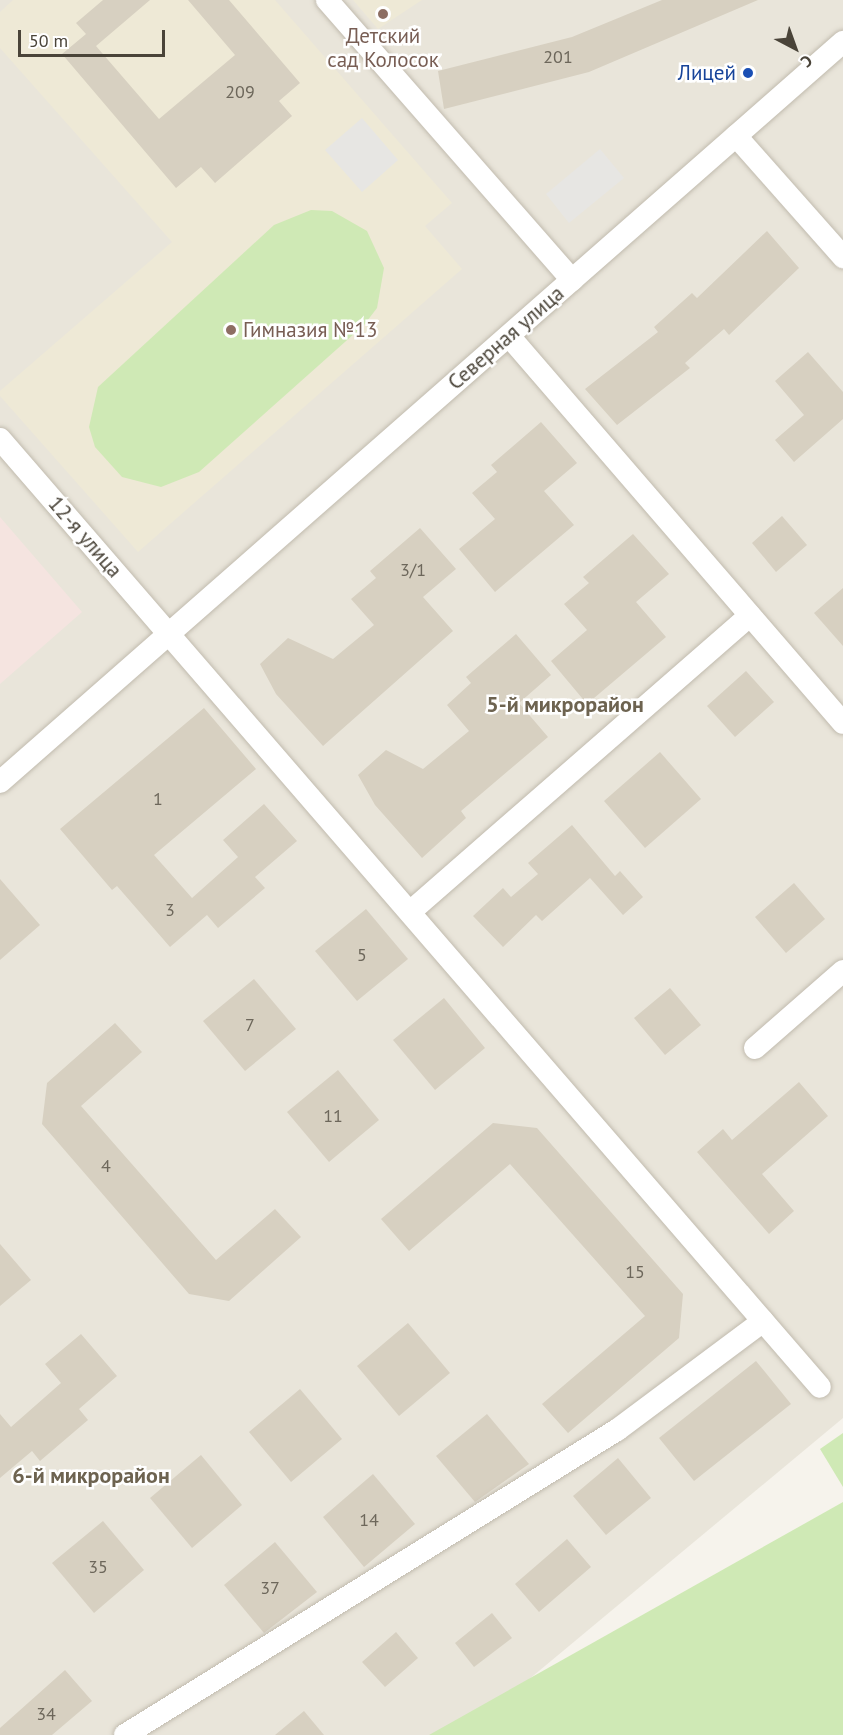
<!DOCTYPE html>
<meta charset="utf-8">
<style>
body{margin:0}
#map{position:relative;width:843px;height:1735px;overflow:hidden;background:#f6f3ec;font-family:"PT Sans",sans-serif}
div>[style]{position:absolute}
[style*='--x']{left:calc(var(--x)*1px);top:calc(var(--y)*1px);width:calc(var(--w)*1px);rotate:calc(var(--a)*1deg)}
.residential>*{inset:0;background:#e9e5da}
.education>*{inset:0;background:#eee9d6}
.medical>*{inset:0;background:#f5e4e0}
.green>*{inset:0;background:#cfe9b5}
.parking>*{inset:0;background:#e7e6e3}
.building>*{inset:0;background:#d7d0c1}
.roads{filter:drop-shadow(0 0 2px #c1bbae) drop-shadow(0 0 2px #c1bbae)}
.minor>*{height:22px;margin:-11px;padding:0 11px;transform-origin:11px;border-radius:11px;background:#fff}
.dots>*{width:16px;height:16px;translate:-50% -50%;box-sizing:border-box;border:3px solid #fff;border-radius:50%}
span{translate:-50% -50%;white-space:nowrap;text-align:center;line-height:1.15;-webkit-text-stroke:5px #fff;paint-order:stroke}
.number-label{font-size:18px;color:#6d675b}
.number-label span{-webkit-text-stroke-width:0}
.education-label{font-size:21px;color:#785e54}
.left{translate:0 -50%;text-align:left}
.transit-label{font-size:21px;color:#164399}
.right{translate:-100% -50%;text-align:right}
.street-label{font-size:21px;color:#4a4439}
.neighbourhood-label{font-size:22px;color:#6d6350;font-weight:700}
.north{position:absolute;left:765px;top:18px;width:60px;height:60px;-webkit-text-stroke:4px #fff;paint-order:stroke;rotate:139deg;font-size:16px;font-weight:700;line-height:24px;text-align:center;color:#4a4439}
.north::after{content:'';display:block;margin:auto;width:21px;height:27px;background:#4a4439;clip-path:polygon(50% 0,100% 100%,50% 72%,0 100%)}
.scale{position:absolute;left:18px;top:30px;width:147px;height:27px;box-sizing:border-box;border:3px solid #4a4439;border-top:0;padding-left:8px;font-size:18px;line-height:21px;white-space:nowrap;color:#4a4439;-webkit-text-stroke:4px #fff;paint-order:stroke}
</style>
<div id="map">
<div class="residential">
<i style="clip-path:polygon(0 0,843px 0,843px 1418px,462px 1735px,0 1735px)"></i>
</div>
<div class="education">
<i style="clip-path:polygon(13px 0,275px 0,452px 203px,425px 226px,462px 269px,138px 552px,0 396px,0 391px,172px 242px,0 48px,0 12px)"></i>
<i style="clip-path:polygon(353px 0,422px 0,378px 29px)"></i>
</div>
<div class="medical">
<i style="clip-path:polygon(0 517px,82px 612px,0 684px)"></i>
</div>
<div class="green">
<i style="clip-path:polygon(311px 210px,332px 211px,367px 231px,384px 268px,377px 308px,364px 325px,199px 472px,161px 487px,122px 477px,95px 447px,89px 427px,98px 387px,274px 225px)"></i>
<i style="clip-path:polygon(843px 1433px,843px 1487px,820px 1449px)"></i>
<i style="clip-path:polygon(843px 1502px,843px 1735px,429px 1735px)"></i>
</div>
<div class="parking">
<i style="clip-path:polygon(362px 118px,398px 160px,362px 192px,325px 150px)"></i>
<i style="clip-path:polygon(600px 149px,624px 178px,569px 223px,546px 194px)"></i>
</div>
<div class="building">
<i style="clip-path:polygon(103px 0,150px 0,96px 46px,159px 119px,235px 55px,188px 0,229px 0,300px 83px,279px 101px,292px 116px,215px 183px,201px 167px,176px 188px,62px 54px,86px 34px,76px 23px)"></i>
<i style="clip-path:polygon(662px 0,758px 0,589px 72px,444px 109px,438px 71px,572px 37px)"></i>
<i style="clip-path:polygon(767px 231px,799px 268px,729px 335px,724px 329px,685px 363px,690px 368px,617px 425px,585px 389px,658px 332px,654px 327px,692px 293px,697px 298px)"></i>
<i style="clip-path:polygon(808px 352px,843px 392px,843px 419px,794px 462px,775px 440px,804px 415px,775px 381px)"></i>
<i style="clip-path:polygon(541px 422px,577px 463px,544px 491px,574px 525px,495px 592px,459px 549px,495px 519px,472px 493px,497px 472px,491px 465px)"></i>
<i style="clip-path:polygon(782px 516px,807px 545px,776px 572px,752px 543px)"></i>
<i style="clip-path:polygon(420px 528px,456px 569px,423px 597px,453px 631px,323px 746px,276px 694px,260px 664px,288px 638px,333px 659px,374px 625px,351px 599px,376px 578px,370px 571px)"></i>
<i style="clip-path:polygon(633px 534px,669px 574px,636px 602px,666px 637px,587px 704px,551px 661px,587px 630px,564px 604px,589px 583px,583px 577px)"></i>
<i style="clip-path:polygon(843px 588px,843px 646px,814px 613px)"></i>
<i style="clip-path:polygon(516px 634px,551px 675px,519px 703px,548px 737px,461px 811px,466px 818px,422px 858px,375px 805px,358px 775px,386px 750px,423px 769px,469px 731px,447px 705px,471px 683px,466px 677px)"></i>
<i style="clip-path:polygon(746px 671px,774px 702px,735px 737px,707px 706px)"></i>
<i style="clip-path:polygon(204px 708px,256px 769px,154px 855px,192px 898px,238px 857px,223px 840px,264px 804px,297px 841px,255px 877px,265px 888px,218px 928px,207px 915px,170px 947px,117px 886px,112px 890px,60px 829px)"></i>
<i style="clip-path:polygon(660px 752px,701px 799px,645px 848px,604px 801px)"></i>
<i style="clip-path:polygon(572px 825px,615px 876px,620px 871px,643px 897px,623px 915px,590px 878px,542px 921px,536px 915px,503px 947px,473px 916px,503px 888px,511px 897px,538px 874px,528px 863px)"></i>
<i style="clip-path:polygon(0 879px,40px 925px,0 960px)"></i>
<i style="clip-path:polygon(794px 883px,825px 919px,786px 953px,755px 917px)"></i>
<i style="clip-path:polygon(366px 909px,408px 959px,357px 1001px,315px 951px)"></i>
<i style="clip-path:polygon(254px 979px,296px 1029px,245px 1071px,203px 1021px)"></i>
<i style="clip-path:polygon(670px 988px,701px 1025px,665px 1055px,634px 1018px)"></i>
<i style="clip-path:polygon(444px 998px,485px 1048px,435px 1090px,393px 1040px)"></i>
<i style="clip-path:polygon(115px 1023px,142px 1052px,81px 1106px,216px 1260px,275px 1209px,301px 1237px,229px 1301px,189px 1294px,42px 1124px,47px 1083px)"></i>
<i style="clip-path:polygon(338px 1070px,379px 1120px,329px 1162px,287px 1112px)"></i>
<i style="clip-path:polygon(799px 1082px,828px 1116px,762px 1174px,794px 1211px,769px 1234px,697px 1152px,723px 1129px,732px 1140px)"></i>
<i style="clip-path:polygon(493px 1123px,537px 1128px,683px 1294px,679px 1338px,568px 1433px,542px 1404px,645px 1316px,510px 1164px,409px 1251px,381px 1219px)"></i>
<i style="clip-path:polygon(0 1244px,31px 1280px,0 1306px)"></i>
<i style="clip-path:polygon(408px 1323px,450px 1373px,399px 1416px,357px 1366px)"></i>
<i style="clip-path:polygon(81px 1334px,117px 1376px,79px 1409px,88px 1420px,40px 1461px,32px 1451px,0 1478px,0 1414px,11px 1427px,61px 1383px,45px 1364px)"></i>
<i style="clip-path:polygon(756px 1361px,791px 1404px,694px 1481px,659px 1438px)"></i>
<i style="clip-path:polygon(300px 1389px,342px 1439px,291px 1482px,249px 1432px)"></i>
<i style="clip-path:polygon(487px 1414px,529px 1464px,475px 1502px,436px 1456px)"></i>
<i style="clip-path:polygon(201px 1455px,242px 1505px,192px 1548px,150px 1498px)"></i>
<i style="clip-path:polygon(618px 1458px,651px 1498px,606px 1535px,573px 1496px)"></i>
<i style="clip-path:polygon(373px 1474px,415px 1524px,364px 1567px,323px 1517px)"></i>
<i style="clip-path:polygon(103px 1521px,144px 1570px,94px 1613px,52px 1563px)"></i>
<i style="clip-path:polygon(567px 1539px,591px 1567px,539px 1612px,515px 1584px)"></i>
<i style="clip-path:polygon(275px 1542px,317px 1592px,264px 1633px,224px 1585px)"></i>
<i style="clip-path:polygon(492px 1613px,512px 1638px,474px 1667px,455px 1643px)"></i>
<i style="clip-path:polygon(396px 1632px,418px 1658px,385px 1687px,362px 1662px)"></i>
<i style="clip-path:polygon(65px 1670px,92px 1701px,52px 1735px,0 1735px,0 1728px)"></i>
<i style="clip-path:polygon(304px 1711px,324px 1735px,275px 1735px)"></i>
</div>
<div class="roads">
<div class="minor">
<i style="--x:327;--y:0;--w:372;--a:48.8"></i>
<i style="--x:736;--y:136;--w:162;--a:48.5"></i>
<i style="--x:509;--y:336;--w:511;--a:49.2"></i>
<i style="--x:0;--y:439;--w:1253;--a:49.14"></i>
<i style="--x:0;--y:782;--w:1122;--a:-41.28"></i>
<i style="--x:410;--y:912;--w:451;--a:-41.1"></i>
<i style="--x:755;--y:1048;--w:117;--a:-41.2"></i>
<i style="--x:125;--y:1735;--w:579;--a:-31.8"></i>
<i style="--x:617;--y:1430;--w:182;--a:-36.7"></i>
</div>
</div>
<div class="dots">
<i style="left:383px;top:14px;background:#8d6e63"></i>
<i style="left:748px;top:73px;background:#1a4fb4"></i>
<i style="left:231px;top:330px;background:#8d6e63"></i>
</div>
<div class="number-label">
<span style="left:558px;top:57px">201</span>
<span style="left:240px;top:92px">209</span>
<span style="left:413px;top:570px">3/1</span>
<span style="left:158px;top:799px">1</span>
<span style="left:170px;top:910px">3</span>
<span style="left:362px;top:955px">5</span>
<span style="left:250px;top:1025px">7</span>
<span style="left:333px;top:1116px">11</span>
<span style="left:106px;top:1166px">4</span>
<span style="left:635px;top:1272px">15</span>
<span style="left:369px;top:1520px">14</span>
<span style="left:98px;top:1567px">35</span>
<span style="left:270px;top:1588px">37</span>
<span style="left:46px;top:1714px">34</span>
</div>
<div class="education-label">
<span style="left:383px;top:48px">Детский<br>сад Колосок</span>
<span class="left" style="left:243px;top:330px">Гимназия №13</span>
</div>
<div class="transit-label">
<span class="right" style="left:736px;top:73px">Лицей</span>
</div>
<div class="street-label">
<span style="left:506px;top:338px;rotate:-41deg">Северная улица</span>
<span style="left:85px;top:537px;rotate:49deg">12-я улица</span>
</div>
<div class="neighbourhood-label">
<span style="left:565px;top:705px">5-й микрорайон</span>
<span style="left:91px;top:1476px">6-й микрорайон</span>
</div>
<div class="north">С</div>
<div class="scale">50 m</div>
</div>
